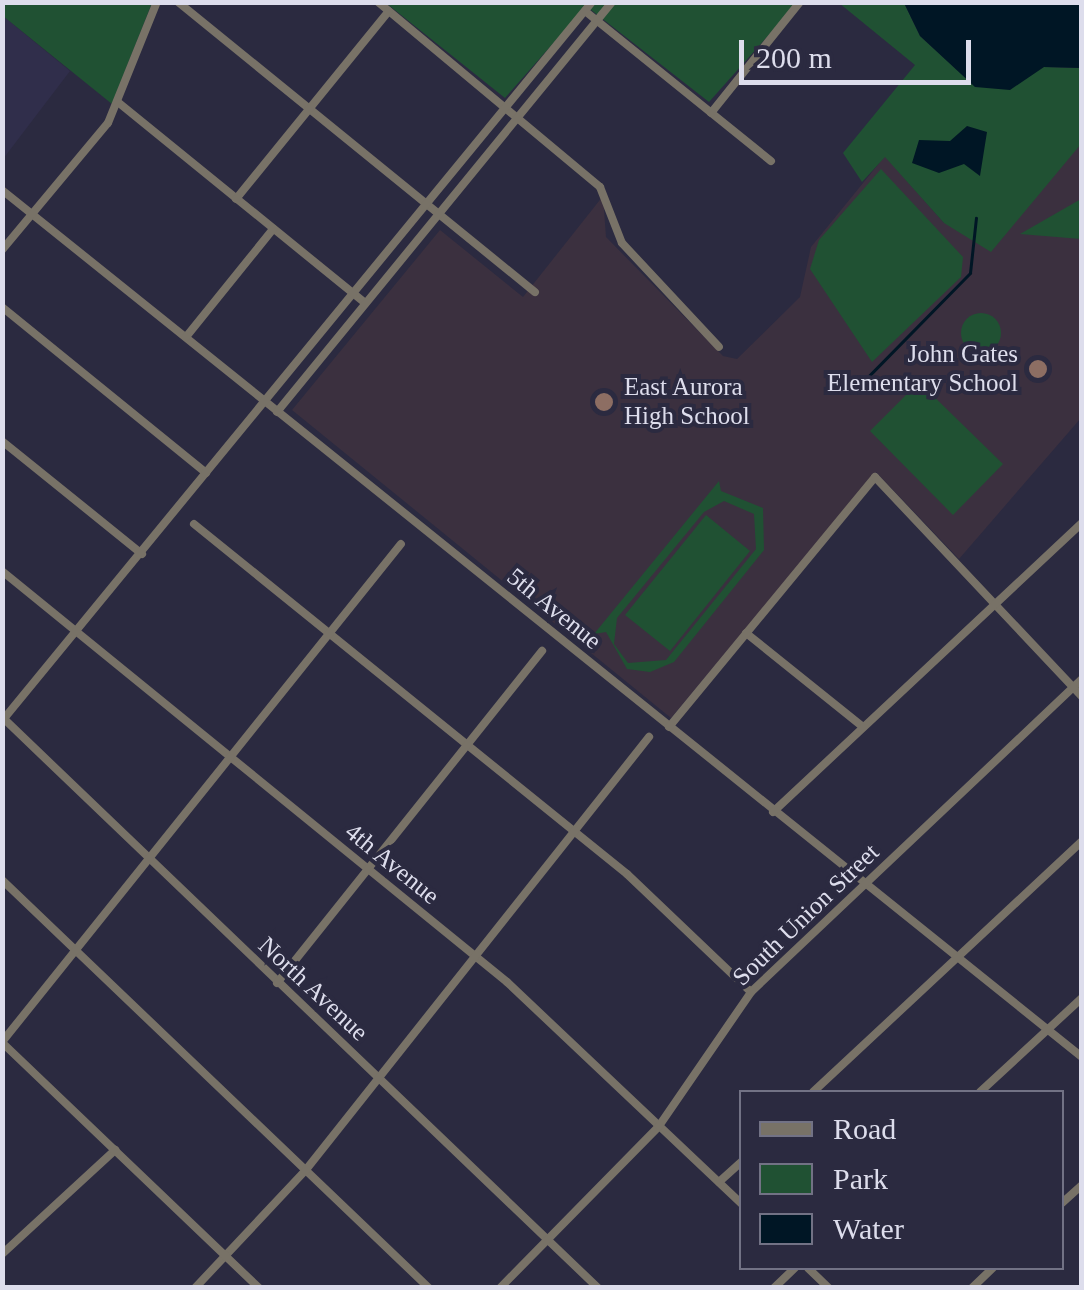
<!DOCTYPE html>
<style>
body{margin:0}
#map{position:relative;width:1084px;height:1290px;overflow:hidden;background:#2b2a40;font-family:Georgia,serif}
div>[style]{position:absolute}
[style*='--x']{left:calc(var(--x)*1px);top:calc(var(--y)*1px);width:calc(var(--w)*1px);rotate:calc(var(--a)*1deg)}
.built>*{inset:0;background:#302e4b}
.education>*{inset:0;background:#3b303f}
.green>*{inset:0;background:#205133}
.round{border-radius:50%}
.water>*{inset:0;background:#001625}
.stream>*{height:2.5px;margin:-1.25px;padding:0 1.25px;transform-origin:1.25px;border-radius:1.25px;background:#001625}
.street>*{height:8px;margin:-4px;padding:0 4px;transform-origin:4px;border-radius:4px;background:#787267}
.dots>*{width:28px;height:28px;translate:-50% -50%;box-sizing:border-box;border:5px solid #2b2a40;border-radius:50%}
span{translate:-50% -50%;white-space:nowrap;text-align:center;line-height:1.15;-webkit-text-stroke:8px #2b2a40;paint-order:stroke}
.poi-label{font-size:25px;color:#ddddec}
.right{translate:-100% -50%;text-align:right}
.left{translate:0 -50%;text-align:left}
.street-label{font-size:25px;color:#ddddec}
.frame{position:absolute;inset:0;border:5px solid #ddddec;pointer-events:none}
.legend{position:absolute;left:739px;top:1090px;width:325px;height:180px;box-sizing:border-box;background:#2b2a40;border:2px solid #727285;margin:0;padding:12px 18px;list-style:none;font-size:30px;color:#ddddec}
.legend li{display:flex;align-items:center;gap:20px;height:50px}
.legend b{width:50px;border:2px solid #727285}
.scale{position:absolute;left:739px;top:40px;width:232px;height:45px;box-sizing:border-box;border:5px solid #ddddec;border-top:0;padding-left:12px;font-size:30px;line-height:35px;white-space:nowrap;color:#ddddec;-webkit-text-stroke:8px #2b2a40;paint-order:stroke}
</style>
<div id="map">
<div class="built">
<i style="clip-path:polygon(3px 16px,70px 71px,3px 159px)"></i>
</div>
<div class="education">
<i style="clip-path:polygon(1081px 144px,1081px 418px,959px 559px,876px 472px,671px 718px,292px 410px,440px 230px,523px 297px,603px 196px,606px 237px,723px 356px,737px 359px,800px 297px,811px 247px,885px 156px,944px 223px)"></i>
</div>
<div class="green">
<i style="clip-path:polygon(2px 3px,152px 3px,112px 104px,3px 16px)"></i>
<i style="clip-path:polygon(386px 3px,797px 3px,709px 102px,586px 6px,505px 98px)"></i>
<i style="clip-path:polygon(839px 3px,904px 3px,920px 36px,976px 87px,1044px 67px,1081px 68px,1081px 144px,991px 252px,944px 223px,885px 157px,862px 182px,843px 153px,915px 65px)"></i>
<i style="clip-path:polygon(881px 169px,963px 257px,961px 277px,872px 362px,810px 269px,819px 240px)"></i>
<i style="clip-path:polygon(1081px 199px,1081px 239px,1020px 234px)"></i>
<i class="round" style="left:961px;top:313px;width:40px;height:40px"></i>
<i style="clip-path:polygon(919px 382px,1003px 464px,953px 515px,870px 431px)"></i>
<i style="clip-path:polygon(evenodd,719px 481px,721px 491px,763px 508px,764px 550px,674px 662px,650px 672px,627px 669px,606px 632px,594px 634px,719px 481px,724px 501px,754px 514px,756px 549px,666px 660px,628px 663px,614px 644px,617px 618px,704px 512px,724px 501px)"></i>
<i style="clip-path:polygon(706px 515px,750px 551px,670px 651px,625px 615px)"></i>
</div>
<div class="water">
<i style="clip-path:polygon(904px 3px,1081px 3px,1081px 68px,1044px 67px,1010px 90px,975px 87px,920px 36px)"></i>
<i style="clip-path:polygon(967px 126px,987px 132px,980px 176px,964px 164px,939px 173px,912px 163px,919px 140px,950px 141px)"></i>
</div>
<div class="stream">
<i style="--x:862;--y:383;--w:154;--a:-45.5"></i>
<i style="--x:970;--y:273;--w:55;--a:-83.8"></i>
</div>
<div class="street">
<i style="--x:178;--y:2;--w:460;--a:39.1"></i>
<i style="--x:378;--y:2;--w:289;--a:39.8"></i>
<i style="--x:600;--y:187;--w:60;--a:68.6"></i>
<i style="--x:622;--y:243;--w:142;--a:47"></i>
<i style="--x:585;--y:11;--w:239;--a:38.9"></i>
<i style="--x:119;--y:103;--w:317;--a:39.1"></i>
<i style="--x:711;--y:113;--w:142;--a:-51.3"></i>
<i style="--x:2;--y:190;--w:1385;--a:38.76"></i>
<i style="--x:236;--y:199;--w:242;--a:-50.9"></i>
<i style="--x:2;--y:250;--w:165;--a:-50.2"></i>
<i style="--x:108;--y:123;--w:131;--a:-68"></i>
<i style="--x:2;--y:307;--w:263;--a:39.1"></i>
<i style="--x:186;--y:337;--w:139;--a:-51.1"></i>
<i style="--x:277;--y:412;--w:529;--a:-50.75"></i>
<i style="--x:2;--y:441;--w:180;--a:38.9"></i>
<i style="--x:194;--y:524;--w:557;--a:38.95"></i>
<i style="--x:627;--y:874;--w:171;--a:43.6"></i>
<i style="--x:2;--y:571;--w:651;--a:39.14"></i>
<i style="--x:507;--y:982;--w:323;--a:43.4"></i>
<i style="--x:746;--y:633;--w:150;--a:38.8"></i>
<i style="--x:2;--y:717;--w:825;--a:43.77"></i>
<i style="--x:2;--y:721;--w:930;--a:-50.63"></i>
<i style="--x:669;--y:727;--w:324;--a:-50.5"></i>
<i style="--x:875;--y:477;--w:302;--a:46.7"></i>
<i style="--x:773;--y:812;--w:423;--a:-43.1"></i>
<i style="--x:2;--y:880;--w:591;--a:43.7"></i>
<i style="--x:277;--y:983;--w:425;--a:-51.4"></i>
<i style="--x:813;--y:1092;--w:368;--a:-43"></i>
<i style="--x:980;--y:1092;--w:139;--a:-42.7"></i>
<i style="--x:719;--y:1182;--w:31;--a:-42"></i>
<i style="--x:1062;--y:1203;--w:27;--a:-42"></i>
<i style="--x:2;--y:1254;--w:154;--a:-42.6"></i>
<i style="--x:808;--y:1268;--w:29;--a:44"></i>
<i style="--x:195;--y:1288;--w:161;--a:-46.8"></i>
<i style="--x:305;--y:1171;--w:554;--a:-51.6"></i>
<i style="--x:259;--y:1288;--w:356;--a:-136.3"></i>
<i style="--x:2;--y:1042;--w:638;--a:-51.3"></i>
<i style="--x:500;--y:1288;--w:227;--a:-45.5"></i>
<i style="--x:659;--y:1126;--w:163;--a:-55.5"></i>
<i style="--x:751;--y:992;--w:456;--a:-43.4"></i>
<i style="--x:774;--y:1288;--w:29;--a:-44"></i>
<i style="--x:972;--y:1288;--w:29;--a:-44"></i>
</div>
<div class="dots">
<i style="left:1038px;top:369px;background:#8d6e63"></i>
<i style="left:604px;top:402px;background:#8d6e63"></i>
</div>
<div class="poi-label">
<span class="right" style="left:1018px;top:369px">John Gates<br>Elementary School</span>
<span class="left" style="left:624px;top:402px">East Aurora<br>High School</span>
</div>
<div class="street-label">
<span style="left:554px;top:609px;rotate:39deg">5th Avenue</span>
<span style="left:392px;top:864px;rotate:39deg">4th Avenue</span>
<span style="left:806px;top:915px;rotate:-44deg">South Union Street</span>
<span style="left:313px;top:989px;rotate:43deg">North Avenue</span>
</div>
<div class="frame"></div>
<ul class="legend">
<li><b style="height:12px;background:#787267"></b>Road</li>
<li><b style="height:28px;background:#205133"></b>Park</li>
<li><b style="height:28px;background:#001625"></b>Water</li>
</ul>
<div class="scale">200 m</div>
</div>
